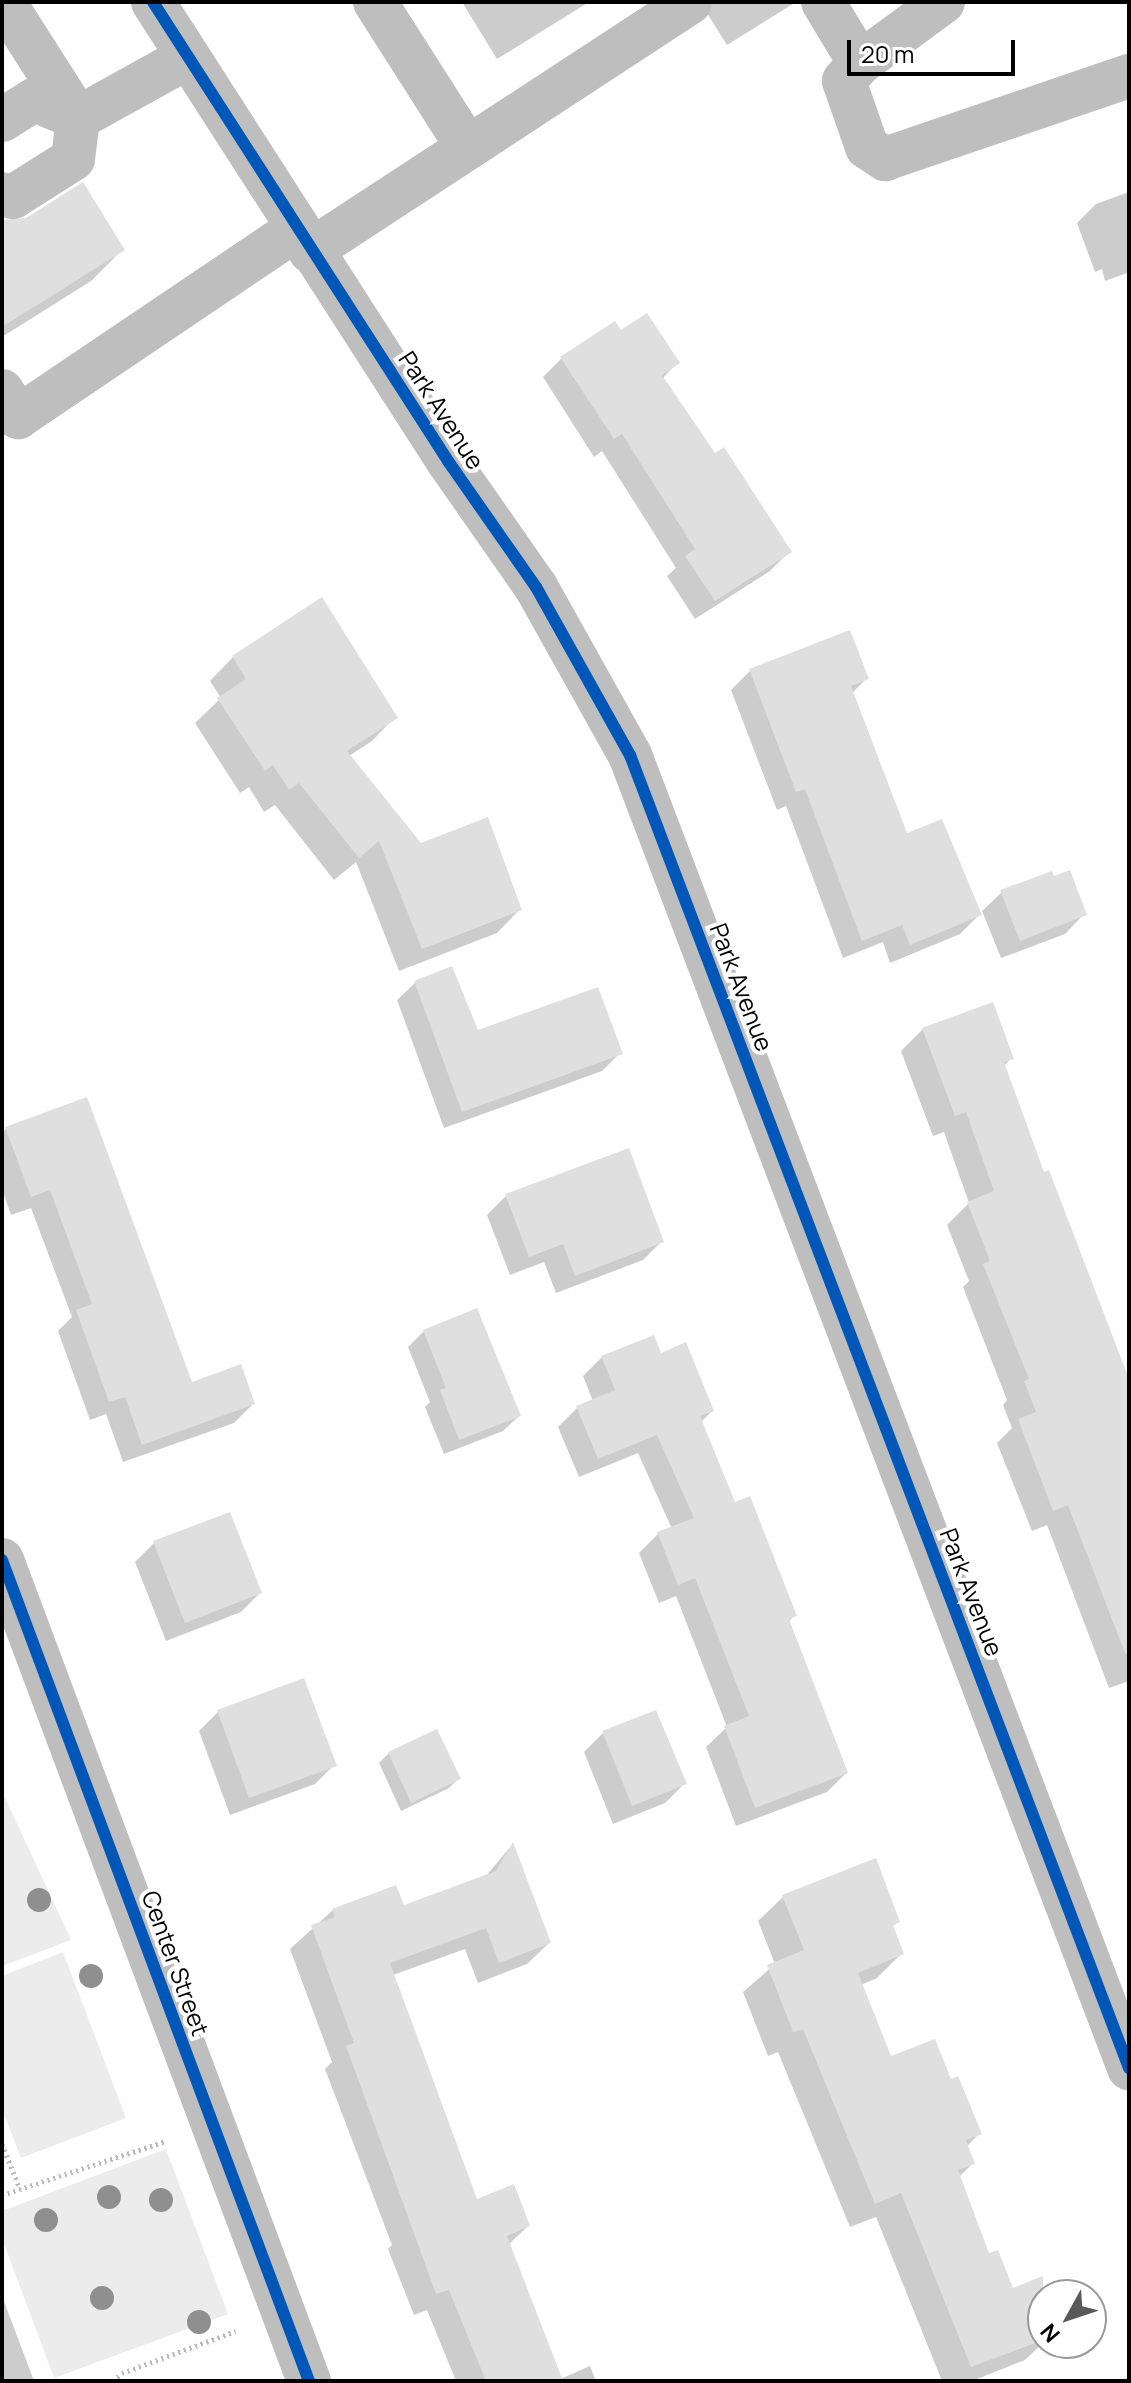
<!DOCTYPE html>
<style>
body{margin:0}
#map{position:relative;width:1131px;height:2383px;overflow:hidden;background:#fff;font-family:Manrope,sans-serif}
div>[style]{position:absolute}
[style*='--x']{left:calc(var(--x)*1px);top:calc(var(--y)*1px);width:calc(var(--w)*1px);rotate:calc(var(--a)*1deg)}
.green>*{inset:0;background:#ececec}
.shadow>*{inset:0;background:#0003}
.building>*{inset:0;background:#dfdfdf}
.path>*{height:5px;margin-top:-2.5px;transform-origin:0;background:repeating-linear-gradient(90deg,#b9b9b9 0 2px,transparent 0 6px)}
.minor>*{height:44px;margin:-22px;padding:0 22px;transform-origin:22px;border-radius:22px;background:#bebebe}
.cycleway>*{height:12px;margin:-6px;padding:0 6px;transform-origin:6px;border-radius:6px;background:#0057b8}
.trees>*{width:24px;height:24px;margin:-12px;border-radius:50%;background:#8f8f8f}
span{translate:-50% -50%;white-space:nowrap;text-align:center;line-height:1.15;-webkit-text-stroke:8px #fff;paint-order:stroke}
.street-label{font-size:24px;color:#000}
.frame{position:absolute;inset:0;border:4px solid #000;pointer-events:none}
.north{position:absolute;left:1027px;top:2279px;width:80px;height:80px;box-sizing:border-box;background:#fff;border:2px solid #999;border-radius:50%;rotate:230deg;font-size:22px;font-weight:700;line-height:32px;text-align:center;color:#000}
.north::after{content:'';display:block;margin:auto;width:28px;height:36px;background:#595959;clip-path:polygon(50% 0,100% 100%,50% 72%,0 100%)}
.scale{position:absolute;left:847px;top:40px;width:168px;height:36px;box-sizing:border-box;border:4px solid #000;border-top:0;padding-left:10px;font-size:24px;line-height:28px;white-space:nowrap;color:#000;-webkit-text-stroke:6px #fff;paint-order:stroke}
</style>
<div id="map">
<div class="green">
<i style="clip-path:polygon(2px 1791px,71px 1940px,2px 1966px)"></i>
<i style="clip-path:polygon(63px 1952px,126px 2118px,21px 2158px,2px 2109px,2px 1976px)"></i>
<i style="clip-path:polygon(166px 2149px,228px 2314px,54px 2378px,2px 2238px,2px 2211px)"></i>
</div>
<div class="shadow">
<i style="clip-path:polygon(462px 2px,589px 2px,497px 59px)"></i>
<i style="clip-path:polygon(700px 2px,796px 2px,727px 45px)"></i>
<i style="clip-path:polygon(1129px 192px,1129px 278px,1127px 273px,1105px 281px,1102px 269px,1095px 272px,1077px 223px,1096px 204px)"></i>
<i style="clip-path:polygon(2px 222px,123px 249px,91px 281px,2px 337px)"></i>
<i style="clip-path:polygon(562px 358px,678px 362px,662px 379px,714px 456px,789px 552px,770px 571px,695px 619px,667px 576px,676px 568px,602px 451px,594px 457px,543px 377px)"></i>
<i style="clip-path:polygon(233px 657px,395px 717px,372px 741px,349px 756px,420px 846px,520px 909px,497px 933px,399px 971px,356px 862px,334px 880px,275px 805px,264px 812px,249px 787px,240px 793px,195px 723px,221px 698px,210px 681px)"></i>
<i style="clip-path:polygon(750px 671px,867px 678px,852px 693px,906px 835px,979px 915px,960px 934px,890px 963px,883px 942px,843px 958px,786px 806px,777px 810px,731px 690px)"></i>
<i style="clip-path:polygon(1002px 892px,1084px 914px,1065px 934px,1001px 958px,982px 911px)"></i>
<i style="clip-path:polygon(415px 983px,477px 1033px,620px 1053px,602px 1071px,444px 1128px,397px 1000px)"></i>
<i style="clip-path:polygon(923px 1029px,1011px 1058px,1004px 1066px,1043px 1174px,1129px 1385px,1129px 1681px,1109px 1688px,1047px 1525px,1032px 1531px,997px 1443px,1012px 1428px,1003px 1405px,1007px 1400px,963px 1287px,969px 1281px,947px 1225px,969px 1203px,944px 1132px,933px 1136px,901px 1051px)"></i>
<i style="clip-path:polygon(6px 1129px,190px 1385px,253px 1404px,234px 1423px,123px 1462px,106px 1414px,90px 1420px,58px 1331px,72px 1317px,31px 1208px,11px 1215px,2px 1189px,2px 1133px)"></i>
<i style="clip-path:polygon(506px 1196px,662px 1241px,643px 1260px,556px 1293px,544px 1262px,510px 1275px,487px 1215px)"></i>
<i style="clip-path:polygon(424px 1331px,519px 1416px,503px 1431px,444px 1454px,425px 1407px,430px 1402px,408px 1347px)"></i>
<i style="clip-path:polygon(660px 1355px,712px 1411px,701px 1422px,734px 1504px,795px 1615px,788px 1622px,846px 1773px,827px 1792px,736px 1826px,706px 1747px,727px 1727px,676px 1596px,659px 1603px,639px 1553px,658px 1534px,672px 1529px,638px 1453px,579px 1477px,558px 1427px,577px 1408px,593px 1401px,583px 1376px,602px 1357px)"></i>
<i style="clip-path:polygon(154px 1543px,260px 1593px,241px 1612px,166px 1641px,135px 1562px)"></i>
<i style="clip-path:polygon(218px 1712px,334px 1765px,315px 1784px,230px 1815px,199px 1731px)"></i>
<i style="clip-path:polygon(603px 1733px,684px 1784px,665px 1803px,613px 1824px,584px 1752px)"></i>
<i style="clip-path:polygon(389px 1753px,458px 1779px,449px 1788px,401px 1811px,379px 1763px)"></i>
<i style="clip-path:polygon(512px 1845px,549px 1943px,527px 1964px,478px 1983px,465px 1949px,393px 1975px,476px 2201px,528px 2226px,508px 2245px,560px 2379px,590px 2366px,596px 2381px,456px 2381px,427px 2310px,414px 2315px,388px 2249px,392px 2245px,325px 2069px,332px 2062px,290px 1949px,333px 1910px,403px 1908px,485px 1877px)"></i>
<i style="clip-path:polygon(783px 1897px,898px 1921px,892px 1927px,902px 1953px,877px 1978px,861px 1985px,890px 2059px,950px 2082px,979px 2134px,966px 2147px,973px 2163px,959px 2177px,988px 2256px,1012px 2290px,1043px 2317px,1043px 2343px,1025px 2360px,972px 2381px,942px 2381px,876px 2217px,850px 2227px,778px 2052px,768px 2056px,743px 1992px,775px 1964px,758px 1921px)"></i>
<i style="clip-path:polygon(2px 2296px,34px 2381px,2px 2381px)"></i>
</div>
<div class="building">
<i style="clip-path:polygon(83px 182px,125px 250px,2px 327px,2px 220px,26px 218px)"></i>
<i style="clip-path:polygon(647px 313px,680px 363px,662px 375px,715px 453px,724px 447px,792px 552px,715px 601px,685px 556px,695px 549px,622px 434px,614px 439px,560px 357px,615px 321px,621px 330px)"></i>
<i style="clip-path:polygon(322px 597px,398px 718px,347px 751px,421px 843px,488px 817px,522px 910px,422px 949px,379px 841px,359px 858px,299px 783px,289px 790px,273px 765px,265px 771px,217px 698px,246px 679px,232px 656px)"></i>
<i style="clip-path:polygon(850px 630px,869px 679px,851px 686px,907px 833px,942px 819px,982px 915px,910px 945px,902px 925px,862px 941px,805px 789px,796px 792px,749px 669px)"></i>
<i style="clip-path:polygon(1070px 870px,1087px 915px,1020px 941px,1000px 890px,1052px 871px,1054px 876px)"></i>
<i style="clip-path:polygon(452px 966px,478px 1030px,598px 987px,623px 1054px,462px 1112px,414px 981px)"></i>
<i style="clip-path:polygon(993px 1002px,1014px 1059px,1004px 1062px,1044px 1172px,1049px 1170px,1129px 1379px,1129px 1653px,1125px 1653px,1068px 1505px,1053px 1511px,1018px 1419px,1036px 1412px,1024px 1381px,1029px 1379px,983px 1264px,990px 1261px,967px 1202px,994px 1191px,966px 1112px,955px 1116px,922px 1028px)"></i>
<i style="clip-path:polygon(87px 1097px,192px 1382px,241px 1364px,255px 1404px,142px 1445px,125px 1397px,109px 1402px,76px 1310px,92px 1304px,50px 1190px,31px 1197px,5px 1127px)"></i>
<i style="clip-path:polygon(629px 1148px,664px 1242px,575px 1276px,563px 1244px,529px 1257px,505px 1194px)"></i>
<i style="clip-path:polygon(477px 1308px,521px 1416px,459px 1440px,440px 1390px,446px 1388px,423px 1330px)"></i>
<i style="clip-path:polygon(654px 1335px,661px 1353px,686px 1342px,714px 1411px,700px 1416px,735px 1502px,750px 1496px,797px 1616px,789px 1619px,848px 1773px,755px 1808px,724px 1726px,749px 1716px,695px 1578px,678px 1585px,657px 1532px,694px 1518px,657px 1435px,598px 1459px,576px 1406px,615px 1390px,601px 1356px)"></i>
<i style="clip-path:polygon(230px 1512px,262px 1593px,185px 1623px,153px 1541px)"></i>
<i style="clip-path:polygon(304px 1678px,337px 1766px,249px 1798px,217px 1710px)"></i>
<i style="clip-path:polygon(656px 1710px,687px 1784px,632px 1806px,602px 1731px)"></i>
<i style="clip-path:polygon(437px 1729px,461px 1779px,411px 1803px,388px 1752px)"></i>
<i style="clip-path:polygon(513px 1842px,551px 1943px,499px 1963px,486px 1928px,390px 1963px,477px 2199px,514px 2184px,530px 2226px,507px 2236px,563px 2381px,486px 2381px,449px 2290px,436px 2294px,346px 2046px,354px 2043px,311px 1925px,335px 1917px,332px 1909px,396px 1885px,404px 1905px,496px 1871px)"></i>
<i style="clip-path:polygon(876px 1858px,900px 1922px,893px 1925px,904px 1954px,858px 1973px,891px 2056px,935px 2039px,951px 2079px,958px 2076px,982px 2134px,966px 2140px,975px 2164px,958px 2170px,989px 2253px,998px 2250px,1013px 2288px,1043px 2276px,1043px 2340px,971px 2367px,901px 2193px,875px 2204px,803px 2029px,793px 2032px,767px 1965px,804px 1950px,782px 1895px)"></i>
</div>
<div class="path">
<i style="--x:2;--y:2144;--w:48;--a:68.2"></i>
<i style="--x:2;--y:2195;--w:173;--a:-18.2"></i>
<i style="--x:113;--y:2381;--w:12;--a:-42"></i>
<i style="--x:122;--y:2373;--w:121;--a:-20.2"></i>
</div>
<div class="minor">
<i style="--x:4;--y:2;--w:138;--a:57.5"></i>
<i style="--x:78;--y:118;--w:126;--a:-29"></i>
<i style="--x:153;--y:2;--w:546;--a:57.27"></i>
<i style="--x:448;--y:461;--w:154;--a:55.1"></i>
<i style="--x:536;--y:587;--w:193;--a:60.8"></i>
<i style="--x:630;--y:755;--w:1405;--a:69.19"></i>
<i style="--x:375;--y:2;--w:169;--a:57.5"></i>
<i style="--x:823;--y:2;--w:71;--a:58.8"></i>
<i style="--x:943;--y:2;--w:103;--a:143.7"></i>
<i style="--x:860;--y:63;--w:24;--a:132"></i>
<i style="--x:844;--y:81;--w:70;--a:70.8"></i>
<i style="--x:867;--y:147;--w:22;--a:34"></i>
<i style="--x:885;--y:159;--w:258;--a:-18.8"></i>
<i style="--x:2;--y:120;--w:38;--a:-32"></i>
<i style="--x:34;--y:100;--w:48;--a:22.2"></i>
<i style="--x:78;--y:118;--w:41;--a:97"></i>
<i style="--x:73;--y:159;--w:71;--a:147.7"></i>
<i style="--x:13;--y:197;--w:11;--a:-165"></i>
<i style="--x:310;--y:251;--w:454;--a:-33.2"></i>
<i style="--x:2;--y:391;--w:31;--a:58"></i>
<i style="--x:18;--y:417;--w:336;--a:-34"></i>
<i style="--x:2;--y:1560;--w:877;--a:69.5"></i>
</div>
<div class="cycleway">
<i style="--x:153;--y:2;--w:546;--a:57.27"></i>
<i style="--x:448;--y:461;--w:154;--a:55.1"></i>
<i style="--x:536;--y:587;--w:193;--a:60.8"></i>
<i style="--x:630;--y:755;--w:1405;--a:69.19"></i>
<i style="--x:2;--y:1560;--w:877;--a:69.5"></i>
</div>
<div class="trees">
<i style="left:39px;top:1900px"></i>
<i style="left:91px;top:1976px"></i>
<i style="left:109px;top:2197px"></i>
<i style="left:161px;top:2200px"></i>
<i style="left:46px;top:2220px"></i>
<i style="left:102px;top:2298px"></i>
<i style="left:199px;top:2322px"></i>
</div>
<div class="street-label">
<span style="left:442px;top:410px;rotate:57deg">Park Avenue</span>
<span style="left:742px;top:987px;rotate:69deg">Park Avenue</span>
<span style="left:972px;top:1592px;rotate:69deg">Park Avenue</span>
<span style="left:176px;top:1963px;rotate:70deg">Center Street</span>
</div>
<div class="frame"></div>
<div class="north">N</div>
<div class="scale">20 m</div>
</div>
